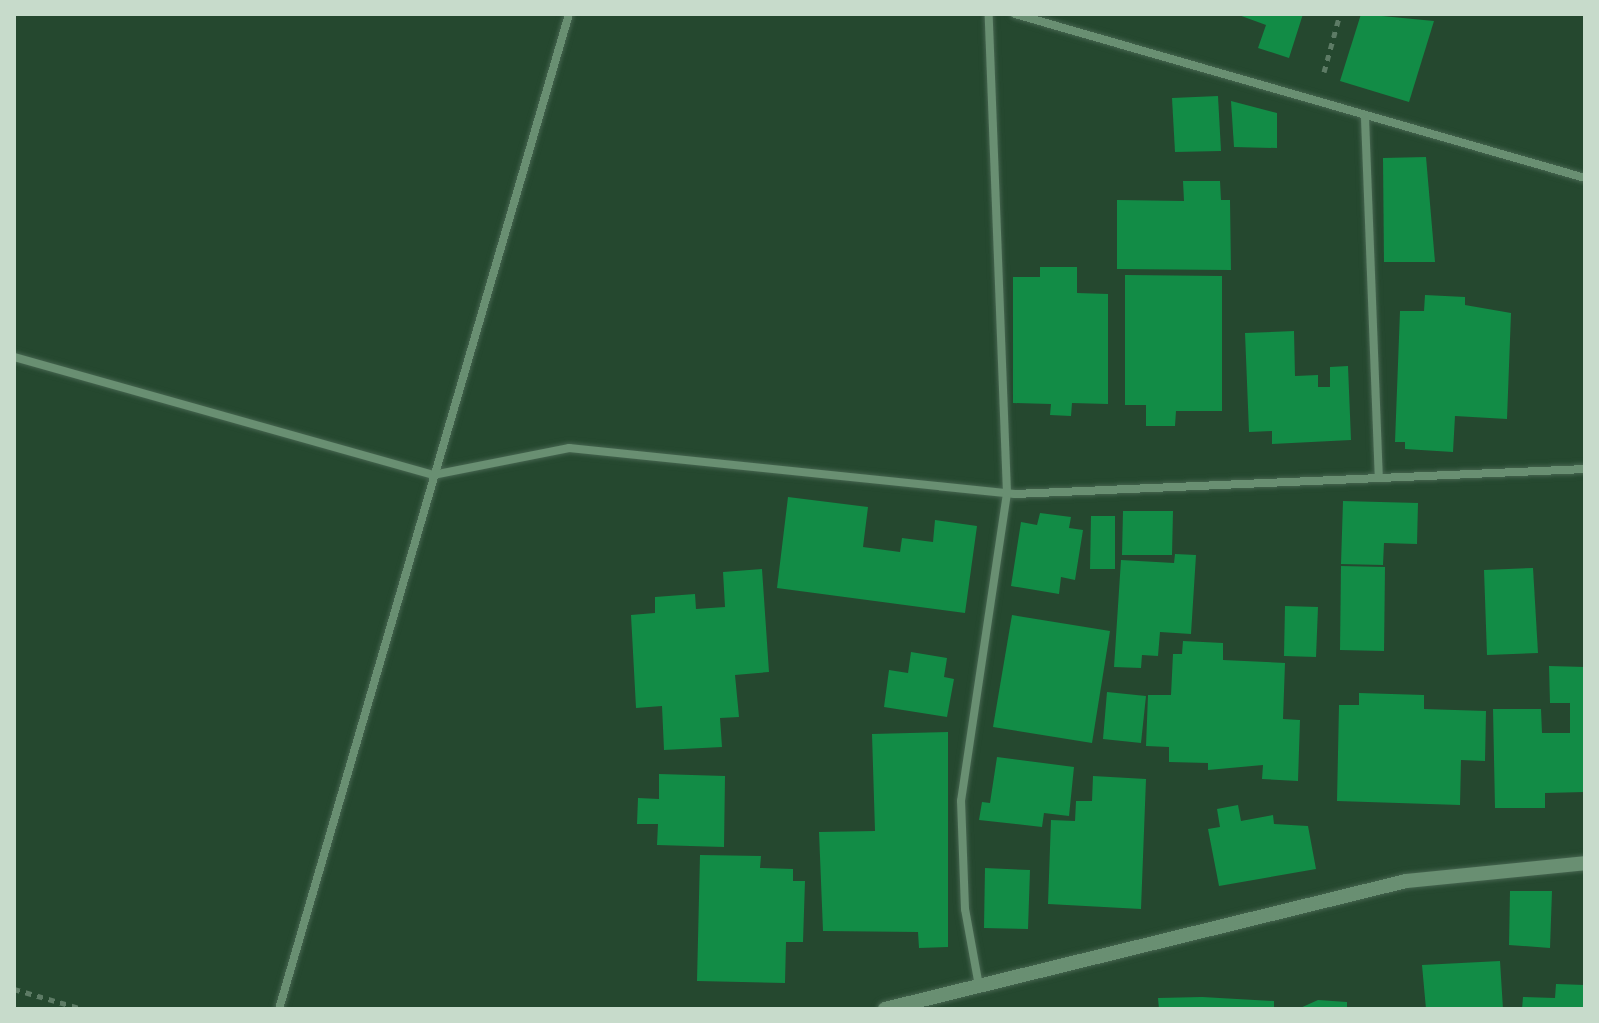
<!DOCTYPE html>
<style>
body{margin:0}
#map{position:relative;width:1599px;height:1023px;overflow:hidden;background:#25482f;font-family:"Nunito Sans",sans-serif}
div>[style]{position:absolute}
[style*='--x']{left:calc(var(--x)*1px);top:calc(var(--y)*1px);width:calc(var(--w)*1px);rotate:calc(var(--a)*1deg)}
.building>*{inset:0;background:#128c46}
.path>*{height:5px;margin-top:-2.5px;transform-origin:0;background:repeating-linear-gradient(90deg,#5d7b65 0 6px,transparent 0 12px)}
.roads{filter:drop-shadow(0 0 2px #466550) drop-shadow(0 0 2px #466550)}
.minor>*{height:8px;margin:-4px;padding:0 4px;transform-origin:4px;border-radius:4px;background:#698f72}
.tertiary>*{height:14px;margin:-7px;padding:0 7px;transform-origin:7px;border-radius:7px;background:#698f72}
span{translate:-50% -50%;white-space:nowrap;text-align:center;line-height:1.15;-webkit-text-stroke:8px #1b2a1f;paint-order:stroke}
.frame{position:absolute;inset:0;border:16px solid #c7dbcb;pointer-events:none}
</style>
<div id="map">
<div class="building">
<i style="clip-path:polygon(1236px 14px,1303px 14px,1289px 58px,1258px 48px,1266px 25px)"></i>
<i style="clip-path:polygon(1361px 14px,1434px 21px,1409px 102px,1340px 81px)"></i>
<i style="clip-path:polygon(1218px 96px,1221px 151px,1175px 152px,1172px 98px)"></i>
<i style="clip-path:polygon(1231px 101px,1277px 113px,1277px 148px,1234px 147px)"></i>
<i style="clip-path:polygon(1426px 157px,1435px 262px,1384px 262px,1383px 158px)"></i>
<i style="clip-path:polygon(1183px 181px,1220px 181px,1221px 200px,1230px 200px,1231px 270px,1117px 269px,1117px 200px,1184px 201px)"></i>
<i style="clip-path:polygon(1040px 267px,1077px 267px,1077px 293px,1108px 294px,1108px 404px,1072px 403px,1071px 416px,1050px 415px,1051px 404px,1013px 403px,1013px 277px,1040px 277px)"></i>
<i style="clip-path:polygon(1125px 275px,1222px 276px,1222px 411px,1176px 411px,1175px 426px,1146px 426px,1146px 405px,1125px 405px)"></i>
<i style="clip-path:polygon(1425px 295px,1465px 297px,1465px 305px,1511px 313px,1507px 419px,1455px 416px,1453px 452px,1405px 449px,1405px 442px,1395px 442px,1400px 311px,1424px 311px)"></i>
<i style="clip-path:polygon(1294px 331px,1295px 376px,1318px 375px,1318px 387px,1330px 387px,1330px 367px,1348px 366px,1351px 440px,1272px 444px,1272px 431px,1249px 432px,1245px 333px)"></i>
<i style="clip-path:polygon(788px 497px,868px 507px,863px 547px,900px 552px,902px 538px,933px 542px,935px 520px,977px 526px,965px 613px,777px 588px)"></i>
<i style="clip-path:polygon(1343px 501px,1418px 503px,1417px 544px,1384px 543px,1383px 565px,1341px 564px)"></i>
<i style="clip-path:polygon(1123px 511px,1173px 511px,1172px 555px,1122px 555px)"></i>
<i style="clip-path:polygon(1040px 513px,1071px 517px,1069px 528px,1083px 530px,1075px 580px,1061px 577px,1059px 594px,1011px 586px,1021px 522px,1037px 525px)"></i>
<i style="clip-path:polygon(1091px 516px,1115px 516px,1115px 569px,1090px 569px)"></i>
<i style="clip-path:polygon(1175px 554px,1196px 555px,1191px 634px,1160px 632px,1158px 656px,1142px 655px,1141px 668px,1114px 667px,1121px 560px,1174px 563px)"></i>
<i style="clip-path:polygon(1341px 566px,1385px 567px,1384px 651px,1340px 650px)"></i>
<i style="clip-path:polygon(1533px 568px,1538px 653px,1487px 655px,1484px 570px)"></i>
<i style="clip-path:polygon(762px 569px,769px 672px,735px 675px,739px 717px,720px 718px,722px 747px,664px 750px,662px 706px,636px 708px,631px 615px,655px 613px,655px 597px,695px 594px,696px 609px,725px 607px,723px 572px)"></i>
<i style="clip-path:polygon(1285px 606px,1318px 607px,1316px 657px,1284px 656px)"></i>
<i style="clip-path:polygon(1012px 615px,1110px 631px,1092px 743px,993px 727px)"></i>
<i style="clip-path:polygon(1183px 641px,1223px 643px,1223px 660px,1285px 663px,1283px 719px,1300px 720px,1298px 781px,1262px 779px,1263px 765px,1208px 770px,1208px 763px,1169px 762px,1169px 747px,1146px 746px,1148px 695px,1171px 695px,1173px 654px,1182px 654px)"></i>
<i style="clip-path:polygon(911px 652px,947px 658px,944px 677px,954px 679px,947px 717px,884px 707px,889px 670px,908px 673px)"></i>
<i style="clip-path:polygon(1549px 666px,1585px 667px,1585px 792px,1545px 793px,1545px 808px,1495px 808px,1493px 709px,1541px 709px,1542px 733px,1570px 733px,1570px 703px,1550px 703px)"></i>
<i style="clip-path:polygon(1107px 692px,1146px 696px,1141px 743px,1103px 739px)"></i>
<i style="clip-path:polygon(1359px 693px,1424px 695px,1424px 709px,1486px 711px,1485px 761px,1461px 760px,1460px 805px,1337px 801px,1339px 705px,1359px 705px)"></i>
<i style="clip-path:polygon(948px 732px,948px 947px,919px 948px,918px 932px,823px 931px,819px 832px,875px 831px,872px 734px)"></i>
<i style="clip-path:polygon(997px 757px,1074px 767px,1069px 816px,1044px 813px,1042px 827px,979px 820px,982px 802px,990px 803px)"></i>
<i style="clip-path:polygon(659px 774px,725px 776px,724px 847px,657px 845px,658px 824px,637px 824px,638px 798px,659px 799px)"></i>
<i style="clip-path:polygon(1093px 776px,1146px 779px,1141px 909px,1048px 904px,1051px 820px,1075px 821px,1076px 801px,1092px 801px)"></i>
<i style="clip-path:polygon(1238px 805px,1241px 821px,1273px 815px,1274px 824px,1308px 826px,1316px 869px,1219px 886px,1208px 829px,1220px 827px,1217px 809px)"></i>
<i style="clip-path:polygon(700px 855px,761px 856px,760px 868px,793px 869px,793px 881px,805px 881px,803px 942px,786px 942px,785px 983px,697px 981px)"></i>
<i style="clip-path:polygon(985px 868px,1030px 870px,1028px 929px,984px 928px)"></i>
<i style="clip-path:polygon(1510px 891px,1552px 891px,1550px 948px,1509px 945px)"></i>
<i style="clip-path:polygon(1500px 961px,1503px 1009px,1426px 1009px,1422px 965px)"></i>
<i style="clip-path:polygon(1556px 984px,1585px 985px,1585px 1009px,1522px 1009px,1523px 997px,1555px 998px)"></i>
<i style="clip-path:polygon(1202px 997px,1274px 1001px,1274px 1009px,1159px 1009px,1158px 998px)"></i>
<i style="clip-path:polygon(1318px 1000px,1347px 1002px,1347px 1009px,1298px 1009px)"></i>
</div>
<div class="path">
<i style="--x:1324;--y:72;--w:60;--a:-74.6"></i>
<i style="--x:14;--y:989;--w:72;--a:16.2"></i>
</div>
<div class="roads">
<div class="minor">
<i style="--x:1015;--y:14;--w:593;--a:16.05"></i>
<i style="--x:1365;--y:118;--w:360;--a:87.8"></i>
<i style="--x:14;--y:357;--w:435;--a:15.7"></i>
<i style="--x:433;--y:475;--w:139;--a:-11.2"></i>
<i style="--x:569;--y:448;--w:448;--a:5.9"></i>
<i style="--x:1015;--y:494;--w:571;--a:-2.51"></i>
<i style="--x:979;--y:986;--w:78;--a:-100.3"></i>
<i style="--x:965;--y:909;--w:108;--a:-92.1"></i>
<i style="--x:961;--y:801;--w:311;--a:-81.5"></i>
<i style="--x:1007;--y:493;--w:479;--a:-92.2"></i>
<i style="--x:279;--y:1009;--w:1036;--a:-73.75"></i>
</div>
<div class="tertiary">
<i style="--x:885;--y:1009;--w:536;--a:-13.8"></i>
<i style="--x:1406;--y:881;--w:180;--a:-5.7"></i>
</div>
</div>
<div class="frame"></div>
</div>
